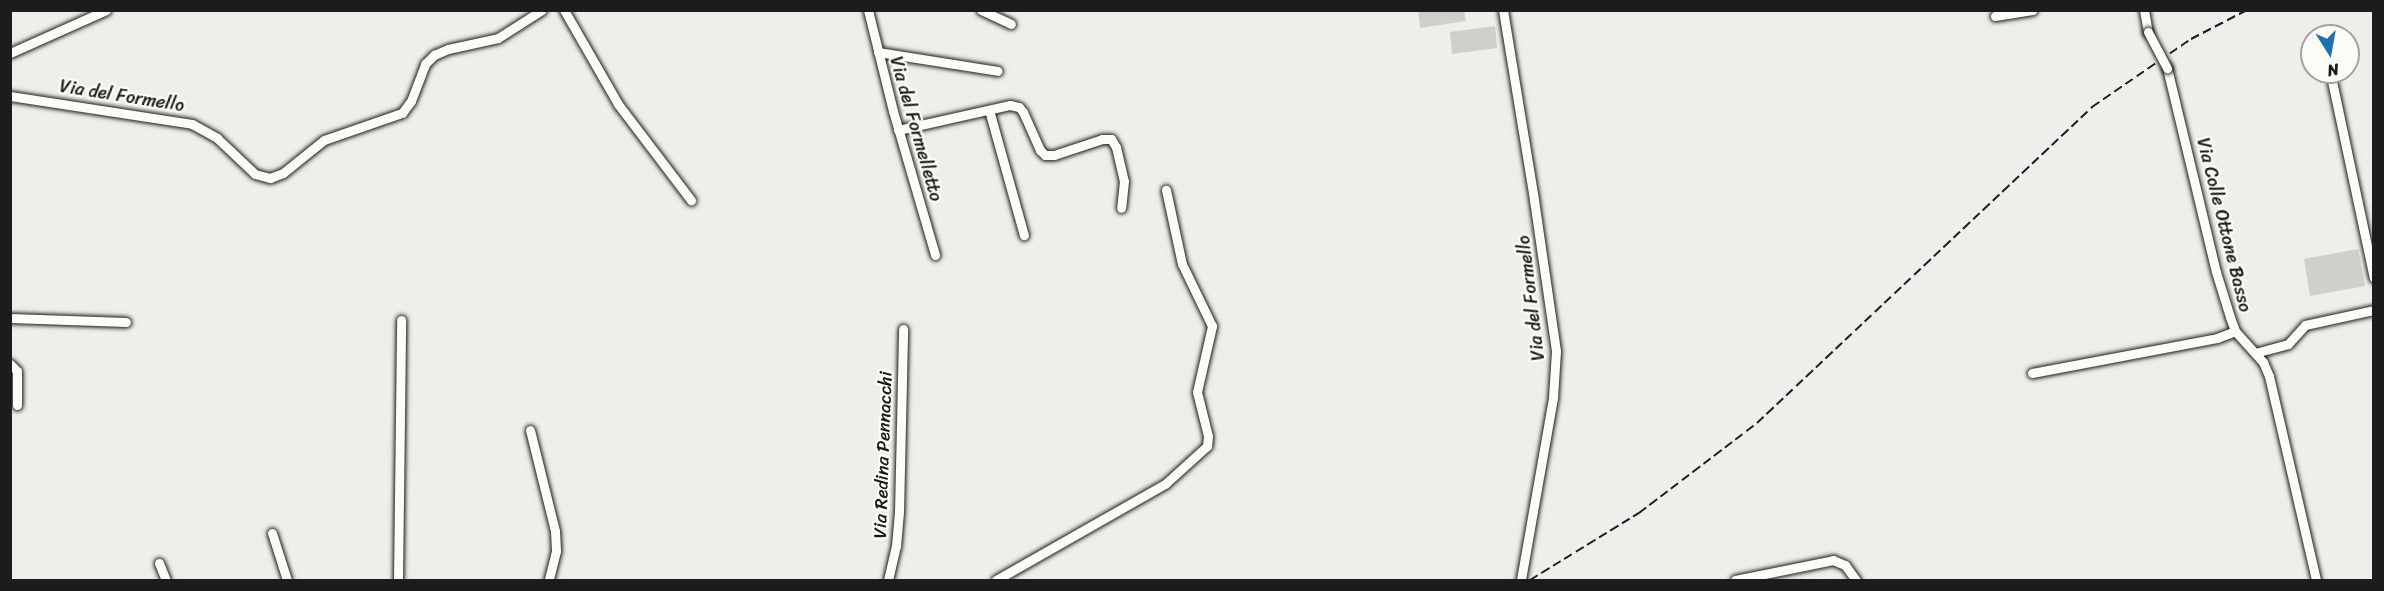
<!DOCTYPE html>
<style>
body{margin:0}
#map{position:relative;width:2384px;height:591px;overflow:hidden;background:#f0eeea;font-family:Sriracha,sans-serif}
div>[style]{position:absolute}
[style*='--x']{left:calc(var(--x)*1px);top:calc(var(--y)*1px);width:calc(var(--w)*1px);rotate:calc(var(--a)*1deg)}
.green>*{inset:0;background:#d0cfcc}
.roads{filter:drop-shadow(0 0 2px #1c1c1c) drop-shadow(0 0 2px #1c1c1c)}
.minor>*{height:9px;margin:-4.5px;padding:0 4.5px;transform-origin:4.5px;border-radius:4.5px;background:#fdfcf7}
.rail>*{height:2px;margin-top:-1px;transform-origin:0;background:repeating-linear-gradient(90deg,#1c1c1c 0 9px,transparent 0 13.5px)}
.bridges{filter:drop-shadow(0 0 2px #1c1c1c) drop-shadow(0 0 2px #1c1c1c)}
.minor-bridge>*{height:9px;margin:-4.5px;padding:0 4.5px;transform-origin:4.5px;border-radius:4.5px;background:#fdfcf7}
span{translate:-50% -50%;white-space:nowrap;text-align:center;line-height:1.15;-webkit-text-stroke:4.5px #fdfcf7;paint-order:stroke}
.street-label{font-size:18px;color:#1c1c1c}
.frame{position:absolute;inset:0;border:12px solid #1c1c1c;pointer-events:none}
.north{position:absolute;left:2300px;top:24px;width:60px;height:60px;box-sizing:border-box;background:#fdfcf7;border:2px solid #a3a29f;border-radius:50%;rotate:169deg;font-size:16px;font-weight:700;line-height:24px;text-align:center;color:#1c1c1c}
.north::after{content:'';display:block;margin:auto;width:21px;height:27px;background:#1f6fb2;clip-path:polygon(50% 0,100% 100%,50% 72%,0 100%)}
</style>
<div id="map">
<div class="green">
<i style="clip-path:polygon(1418px 11px,1464px 11px,1466px 21px,1420px 28px)"></i>
<i style="clip-path:polygon(1495px 26px,1497px 48px,1452px 54px,1450px 32px)"></i>
<i style="clip-path:polygon(2358px 249px,2365px 286px,2310px 296px,2304px 259px)"></i>
</div>
<div class="roads">
<div class="minor">
<i style="--x:564;--y:10;--w:108;--a:60.1"></i>
<i style="--x:618;--y:104;--w:121;--a:52.8"></i>
<i style="--x:868;--y:10;--w:104;--a:76.1"></i>
<i style="--x:893;--y:111;--w:150;--a:73.7"></i>
<i style="--x:981;--y:10;--w:33;--a:25"></i>
<i style="--x:1503;--y:10;--w:193;--a:80.7"></i>
<i style="--x:1534;--y:200;--w:153;--a:81.7"></i>
<i style="--x:1556;--y:351;--w:47;--a:93.7"></i>
<i style="--x:1553;--y:398;--w:185;--a:100"></i>
<i style="--x:2144;--y:10;--w:22;--a:80"></i>
<i style="--x:1995;--y:16;--w:38;--a:-9"></i>
<i style="--x:878;--y:52;--w:121;--a:9"></i>
<i style="--x:10;--y:53;--w:105;--a:-24.1"></i>
<i style="--x:2167;--y:68;--w:210;--a:76.5"></i>
<i style="--x:2216;--y:272;--w:47;--a:72.7"></i>
<i style="--x:2230;--y:317;--w:15;--a:70"></i>
<i style="--x:2235;--y:331;--w:42;--a:47.9"></i>
<i style="--x:2263;--y:362;--w:15;--a:67"></i>
<i style="--x:2269;--y:376;--w:209;--a:77"></i>
<i style="--x:2332;--y:81;--w:201;--a:78"></i>
<i style="--x:10;--y:96;--w:184;--a:8.7"></i>
<i style="--x:192;--y:124;--w:29;--a:29"></i>
<i style="--x:217;--y:138;--w:52;--a:43.5"></i>
<i style="--x:255;--y:174;--w:16;--a:15"></i>
<i style="--x:270;--y:178;--w:14;--a:-21"></i>
<i style="--x:283;--y:173;--w:53;--a:-38.8"></i>
<i style="--x:324;--y:140;--w:83;--a:-19.1"></i>
<i style="--x:402;--y:113;--w:15;--a:-53"></i>
<i style="--x:411;--y:101;--w:40;--a:-69"></i>
<i style="--x:425;--y:64;--w:13;--a:-45"></i>
<i style="--x:434;--y:55;--w:15;--a:-23"></i>
<i style="--x:448;--y:49;--w:51;--a:-12.4"></i>
<i style="--x:498;--y:38;--w:52;--a:-32.5"></i>
<i style="--x:989;--y:110;--w:130;--a:74.4"></i>
<i style="--x:898;--y:130;--w:115;--a:-12.6"></i>
<i style="--x:1010;--y:105;--w:9;--a:13"></i>
<i style="--x:1019;--y:107;--w:6;--a:51"></i>
<i style="--x:1023;--y:112;--w:42;--a:65.9"></i>
<i style="--x:1040;--y:150;--w:7;--a:45"></i>
<i style="--x:1045;--y:155;--w:9;--a:0"></i>
<i style="--x:1054;--y:155;--w:51;--a:-18.4"></i>
<i style="--x:1102;--y:139;--w:9;--a:0"></i>
<i style="--x:1111;--y:139;--w:9;--a:58"></i>
<i style="--x:1116;--y:147;--w:35;--a:77"></i>
<i style="--x:1124;--y:181;--w:27;--a:96"></i>
<i style="--x:10;--y:318;--w:116;--a:2"></i>
<i style="--x:2255;--y:353;--w:34;--a:-15"></i>
<i style="--x:2288;--y:344;--w:25;--a:-48"></i>
<i style="--x:2305;--y:325;--w:71;--a:-12.3"></i>
<i style="--x:10;--y:364;--w:10;--a:45"></i>
<i style="--x:17;--y:371;--w:34;--a:90"></i>
<i style="--x:2032;--y:373;--w:188;--a:-10.7"></i>
<i style="--x:2217;--y:338;--w:19;--a:-21"></i>
<i style="--x:530;--y:430;--w:104;--a:76.1"></i>
<i style="--x:555;--y:531;--w:20;--a:87"></i>
<i style="--x:556;--y:551;--w:30;--a:104"></i>
<i style="--x:272;--y:533;--w:49;--a:72.3"></i>
<i style="--x:159;--y:563;--w:18;--a:68"></i>
<i style="--x:398;--y:580;--w:260;--a:-89.3"></i>
<i style="--x:888;--y:580;--w:35;--a:-77"></i>
<i style="--x:896;--y:546;--w:34;--a:-85"></i>
<i style="--x:899;--y:512;--w:183;--a:-88.7"></i>
<i style="--x:996;--y:580;--w:194;--a:-29.6"></i>
<i style="--x:1165;--y:484;--w:57;--a:-42.1"></i>
<i style="--x:1207;--y:446;--w:10;--a:-84"></i>
<i style="--x:1208;--y:436;--w:45;--a:-104"></i>
<i style="--x:1197;--y:392;--w:68;--a:-77.2"></i>
<i style="--x:1212;--y:326;--w:69;--a:-115.8"></i>
<i style="--x:1182;--y:264;--w:76;--a:-102.2"></i>
<i style="--x:1735;--y:580;--w:100;--a:-11.5"></i>
<i style="--x:1833;--y:560;--w:13;--a:23"></i>
<i style="--x:1845;--y:565;--w:19;--a:54"></i>
</div>
</div>
<div class="rail">
<i style="--x:1530;--y:580;--w:128;--a:-31.6"></i>
<i style="--x:1639;--y:513;--w:148;--a:-37.3"></i>
<i style="--x:1757;--y:423;--w:461;--a:-43.3"></i>
<i style="--x:2092;--y:107;--w:120;--a:-34.5"></i>
<i style="--x:2191;--y:39;--w:63;--a:-27.4"></i>
</div>
<div class="bridges">
<div class="minor-bridge">
<i style="--x:2148;--y:32;--w:41;--a:62.2"></i>
</div>
</div>
<div class="street-label">
<span style="left:122px;top:96px;rotate:9deg">Via del Formello</span>
<span style="left:916px;top:129px;rotate:74deg">Via del Formelletto</span>
<span style="left:2224px;top:225px;rotate:76deg">Via Colle Ottone Basso</span>
<span style="left:1531px;top:298px;rotate:-97deg">Via del Formello</span>
<span style="left:883px;top:455px;rotate:-88deg">Via Redina Pennacchi</span>
</div>
<div class="frame"></div>
<div class="north">N</div>
</div>
